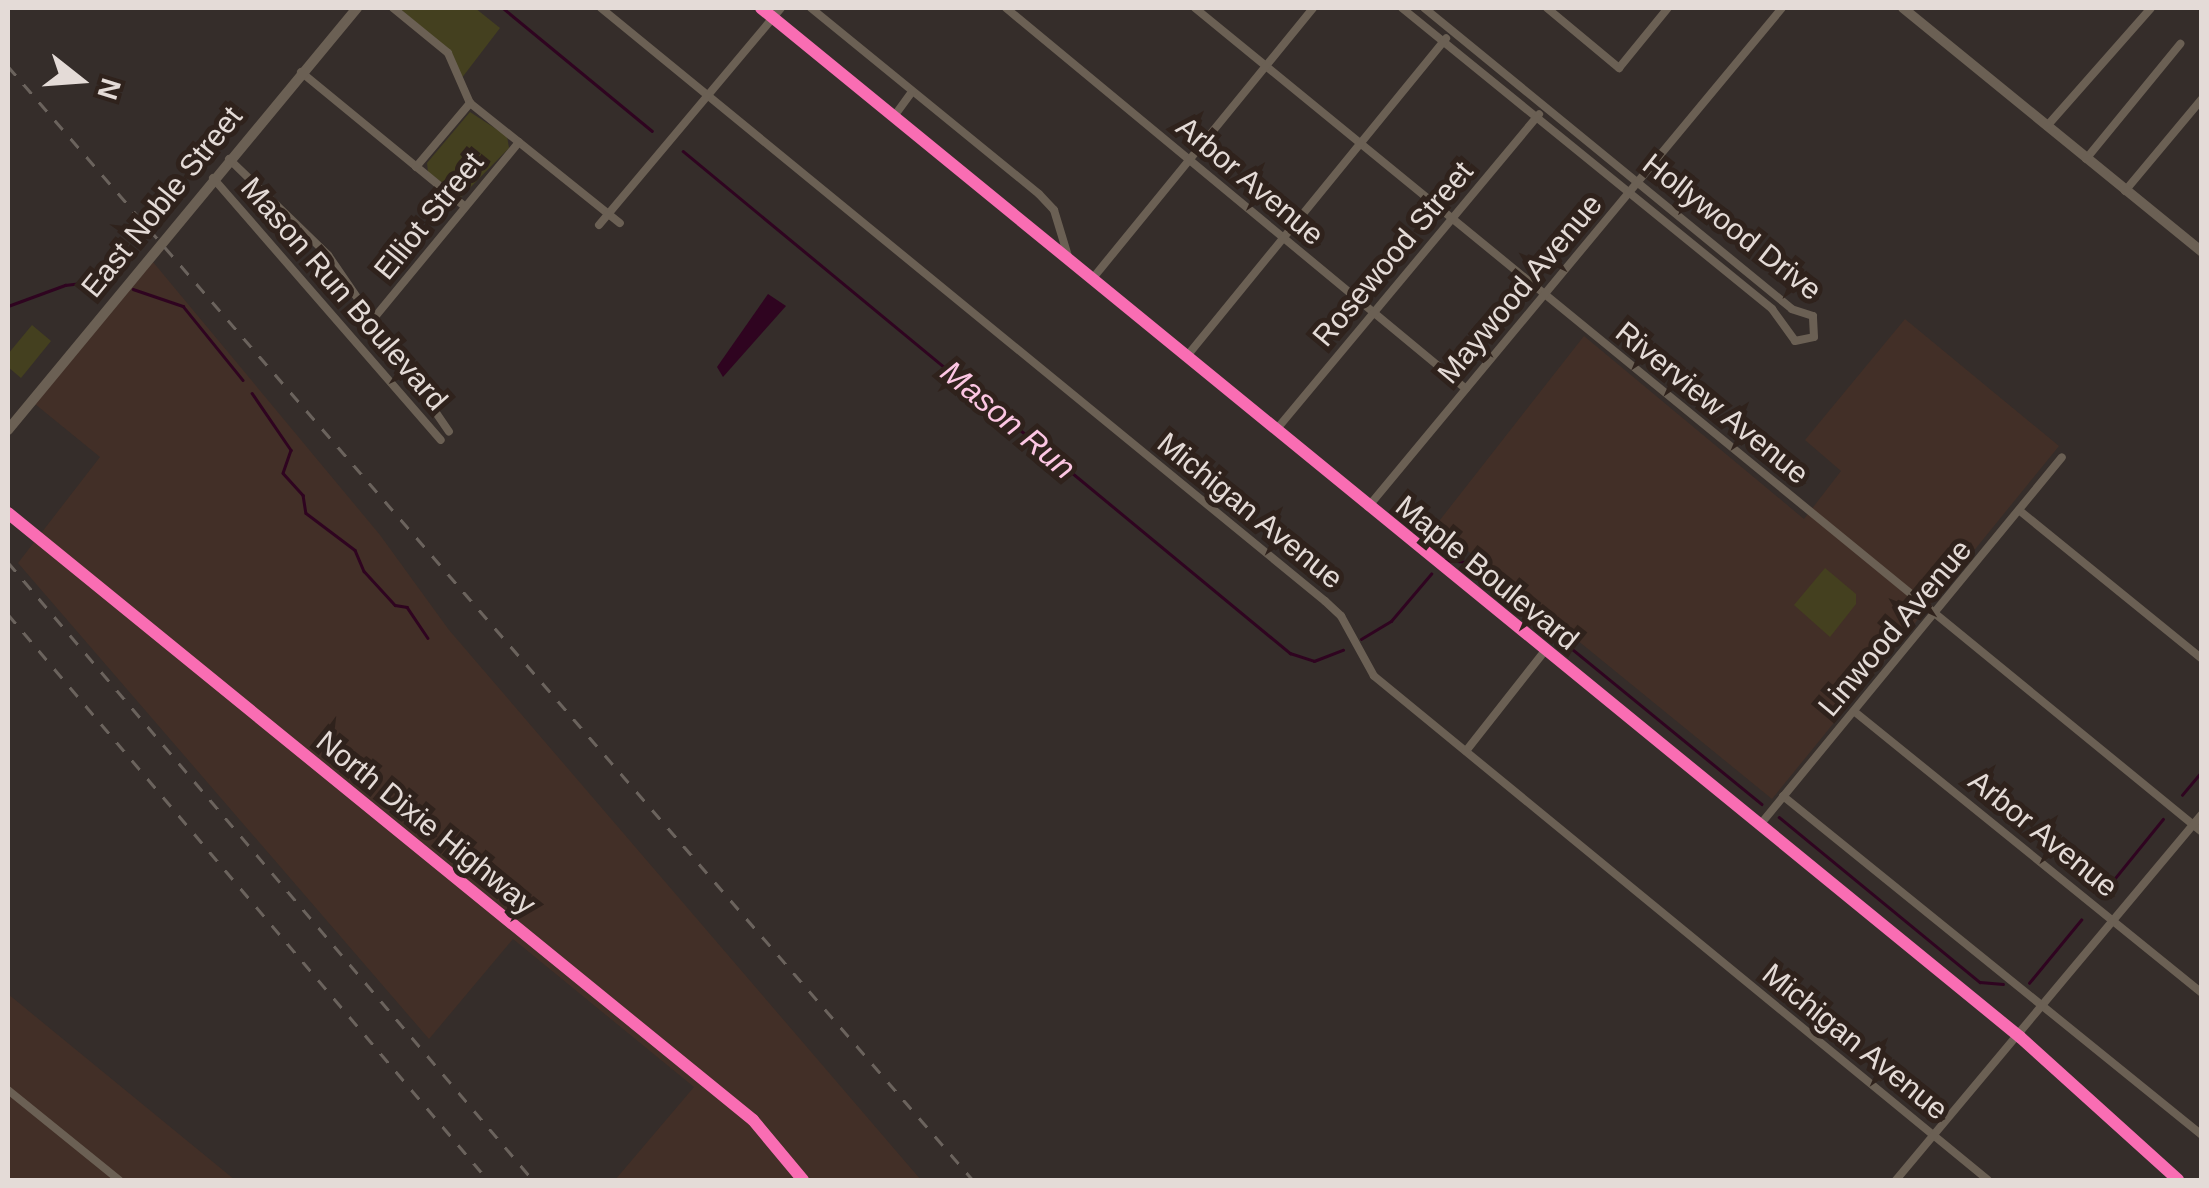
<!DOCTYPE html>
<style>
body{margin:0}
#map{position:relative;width:2209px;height:1188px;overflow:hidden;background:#352d2a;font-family:Arial,sans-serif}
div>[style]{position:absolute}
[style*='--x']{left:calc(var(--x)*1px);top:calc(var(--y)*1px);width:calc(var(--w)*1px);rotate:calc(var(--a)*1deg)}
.built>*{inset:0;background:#422f27}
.green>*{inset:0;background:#44401f}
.water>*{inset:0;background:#2f0420}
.stream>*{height:2.5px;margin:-1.25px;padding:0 1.25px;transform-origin:1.25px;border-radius:1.25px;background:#2f0420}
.minor>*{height:8px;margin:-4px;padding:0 4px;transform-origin:4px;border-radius:4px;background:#6b6054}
.tertiary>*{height:10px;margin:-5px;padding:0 5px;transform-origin:5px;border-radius:5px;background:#6b6054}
.secondary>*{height:11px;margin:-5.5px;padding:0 5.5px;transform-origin:5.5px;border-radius:5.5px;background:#776b5b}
.rail>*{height:2.5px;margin-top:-1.25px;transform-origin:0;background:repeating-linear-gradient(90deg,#6b635d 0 12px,transparent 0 24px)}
.cycleway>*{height:12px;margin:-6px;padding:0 6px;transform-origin:6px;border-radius:6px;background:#f96db3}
span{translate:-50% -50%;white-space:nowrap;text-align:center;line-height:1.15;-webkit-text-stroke:10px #2f221c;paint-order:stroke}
.street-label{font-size:30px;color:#e4dbd7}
.water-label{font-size:32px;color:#fcc6e3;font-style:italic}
.frame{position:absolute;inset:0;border:10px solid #e4dbd7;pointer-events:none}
.north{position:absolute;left:30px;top:30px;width:100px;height:100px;-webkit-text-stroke:8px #2f221c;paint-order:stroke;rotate:107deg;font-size:28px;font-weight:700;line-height:40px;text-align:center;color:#e4dbd7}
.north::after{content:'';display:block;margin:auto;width:35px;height:45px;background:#e4dbd7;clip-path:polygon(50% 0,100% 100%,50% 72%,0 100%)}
</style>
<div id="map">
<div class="built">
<i style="clip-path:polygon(153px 262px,380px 535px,449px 630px,921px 1180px,615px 1180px,694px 1087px,513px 939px,429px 1039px,18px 563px,100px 457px,35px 404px)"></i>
<i style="clip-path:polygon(1905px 319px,2059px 446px,1772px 799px,1436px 525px,1584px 336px,1804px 519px,1841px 471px,1805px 440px)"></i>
<i style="clip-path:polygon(8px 994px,235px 1180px,8px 1180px)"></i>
</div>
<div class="green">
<i style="clip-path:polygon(399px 8px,475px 8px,500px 28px,461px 79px,438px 41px)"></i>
<i style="clip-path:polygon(470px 112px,507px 136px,509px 148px,461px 197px,428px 172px,427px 163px)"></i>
<i style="clip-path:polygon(32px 325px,51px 341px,21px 378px,8px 367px,8px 354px)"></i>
<i style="clip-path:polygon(1825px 568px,1856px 594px,1856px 604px,1830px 637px,1794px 605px)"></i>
</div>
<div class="water">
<i style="clip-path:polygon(768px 294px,786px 306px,723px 377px,717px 367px)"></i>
</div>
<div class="stream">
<i style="--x:503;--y:8;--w:193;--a:39.5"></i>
<i style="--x:683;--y:151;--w:788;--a:39.59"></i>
<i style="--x:1290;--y:653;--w:25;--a:18"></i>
<i style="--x:1314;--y:661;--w:31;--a:-21"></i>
<i style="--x:133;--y:289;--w:53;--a:18.8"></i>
<i style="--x:183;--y:306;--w:95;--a:51"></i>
<i style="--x:8;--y:306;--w:61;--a:-20.2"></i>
<i style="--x:65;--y:285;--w:42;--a:-6.8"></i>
<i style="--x:252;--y:393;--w:69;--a:55.6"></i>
<i style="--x:291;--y:450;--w:24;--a:109"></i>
<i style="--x:283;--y:473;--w:30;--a:48"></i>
<i style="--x:303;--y:495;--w:18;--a:81"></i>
<i style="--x:306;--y:513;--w:61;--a:37.1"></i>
<i style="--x:355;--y:550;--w:23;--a:67"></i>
<i style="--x:364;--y:571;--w:46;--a:47.6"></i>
<i style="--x:395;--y:605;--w:12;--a:9"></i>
<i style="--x:407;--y:607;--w:37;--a:56"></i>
<i style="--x:1445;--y:560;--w:21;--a:5"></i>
<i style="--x:1466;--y:562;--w:382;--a:39.3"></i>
<i style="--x:1361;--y:639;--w:35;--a:-31"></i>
<i style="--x:1391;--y:621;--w:62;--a:-49.6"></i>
<i style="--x:2182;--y:795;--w:31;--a:-50"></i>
<i style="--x:1779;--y:817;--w:260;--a:39.4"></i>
<i style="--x:1980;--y:982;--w:23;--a:5"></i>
<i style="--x:2103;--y:893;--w:95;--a:-51"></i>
<i style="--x:2029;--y:983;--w:82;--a:-50.5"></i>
</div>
<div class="minor">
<i style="--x:393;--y:8;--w:71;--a:39.3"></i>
<i style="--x:448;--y:53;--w:55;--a:66.3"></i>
<i style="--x:470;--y:103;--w:192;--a:38.7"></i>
<i style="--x:601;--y:8;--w:936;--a:39.32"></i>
<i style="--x:1325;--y:601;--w:22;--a:43"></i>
<i style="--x:1341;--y:616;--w:68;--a:61.2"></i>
<i style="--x:1374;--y:676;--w:794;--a:39.38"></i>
<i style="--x:761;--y:8;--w:1626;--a:39.26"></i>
<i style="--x:2020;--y:1037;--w:213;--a:42.1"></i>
<i style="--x:811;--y:8;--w:294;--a:39.2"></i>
<i style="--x:1039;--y:194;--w:22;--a:47"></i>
<i style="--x:1054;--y:210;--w:48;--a:73.1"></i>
<i style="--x:1006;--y:8;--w:597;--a:39.63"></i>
<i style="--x:1195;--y:8;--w:1301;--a:39.29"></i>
<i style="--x:1402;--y:8;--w:477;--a:39.1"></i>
<i style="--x:1772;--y:309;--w:39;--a:54"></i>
<i style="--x:1795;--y:341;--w:19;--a:-12"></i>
<i style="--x:1814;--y:337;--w:21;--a:-93"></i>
<i style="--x:1813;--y:316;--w:22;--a:-162"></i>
<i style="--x:1792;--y:309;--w:475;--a:-140.7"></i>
<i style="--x:1547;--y:8;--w:94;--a:39.8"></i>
<i style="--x:1619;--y:68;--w:77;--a:-50.8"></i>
<i style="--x:301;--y:72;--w:211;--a:39.4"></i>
<i style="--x:895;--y:115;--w:29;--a:-54"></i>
<i style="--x:2047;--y:126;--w:157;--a:-48.6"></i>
<i style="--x:229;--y:159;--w:138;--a:44.1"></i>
<i style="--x:328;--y:255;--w:214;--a:55.6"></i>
<i style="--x:2086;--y:159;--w:149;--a:-50.7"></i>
<i style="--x:416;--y:167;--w:84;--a:-49.8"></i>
<i style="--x:213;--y:178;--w:347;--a:49"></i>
<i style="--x:2125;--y:191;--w:120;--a:-50.1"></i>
<i style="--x:599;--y:225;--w:283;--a:-50"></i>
<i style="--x:1093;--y:278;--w:348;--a:-50.8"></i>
<i style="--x:374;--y:318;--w:228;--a:-50.5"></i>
<i style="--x:1187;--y:356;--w:410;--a:-50.8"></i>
<i style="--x:1276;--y:430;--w:411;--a:-50.2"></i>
<i style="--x:1368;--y:507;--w:648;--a:-50.32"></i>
<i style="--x:2020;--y:511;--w:235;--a:39.1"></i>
<i style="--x:1855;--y:712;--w:447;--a:39"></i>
<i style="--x:1466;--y:751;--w:126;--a:-51.8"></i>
<i style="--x:1783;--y:796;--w:539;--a:38.98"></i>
<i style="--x:1759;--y:826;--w:477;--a:-50.6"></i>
<i style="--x:8;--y:1090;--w:143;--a:39"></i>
<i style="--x:1896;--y:1180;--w:477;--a:-50.1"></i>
</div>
<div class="tertiary">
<i style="--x:1903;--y:8;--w:386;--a:39.2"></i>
<i style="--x:8;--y:430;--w:548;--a:-50.41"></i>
</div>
<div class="secondary">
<i style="--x:8;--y:513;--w:961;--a:39.17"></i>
<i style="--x:753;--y:1120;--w:78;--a:50.2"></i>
</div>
<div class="rail">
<i style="--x:8;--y:66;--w:1474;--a:49.1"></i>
<i style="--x:8;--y:562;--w:811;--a:49.65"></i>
<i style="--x:8;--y:614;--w:742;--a:49.7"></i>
</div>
<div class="cycleway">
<i style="--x:761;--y:8;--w:1626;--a:39.26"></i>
<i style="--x:2020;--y:1037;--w:213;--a:42.1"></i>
<i style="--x:8;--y:513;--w:961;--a:39.17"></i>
<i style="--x:753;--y:1120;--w:78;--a:50.2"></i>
</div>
<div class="street-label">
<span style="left:1250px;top:181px;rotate:40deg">Arbor Avenue</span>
<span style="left:162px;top:202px;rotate:-51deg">East Noble Street</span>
<span style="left:429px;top:216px;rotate:-51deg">Elliot Street</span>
<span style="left:1732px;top:227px;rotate:38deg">Hollywood Drive</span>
<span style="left:1393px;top:254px;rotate:-50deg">Rosewood Street</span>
<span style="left:1520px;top:289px;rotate:-50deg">Maywood Avenue</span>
<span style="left:344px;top:294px;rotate:49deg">Mason Run Boulevard</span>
<span style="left:1712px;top:403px;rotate:39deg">Riverview Avenue</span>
<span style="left:1250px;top:511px;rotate:39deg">Michigan Avenue</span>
<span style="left:1487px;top:573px;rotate:39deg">Maple Boulevard</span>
<span style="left:1895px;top:628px;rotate:-50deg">Linwood Avenue</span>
<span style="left:426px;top:823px;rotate:39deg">North Dixie Highway</span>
<span style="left:2043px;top:834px;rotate:39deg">Arbor Avenue</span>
<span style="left:1855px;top:1042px;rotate:39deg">Michigan Avenue</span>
</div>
<div class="water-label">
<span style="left:1008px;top:420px;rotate:40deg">Mason Run</span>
</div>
<div class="frame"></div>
<div class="north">N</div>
</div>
